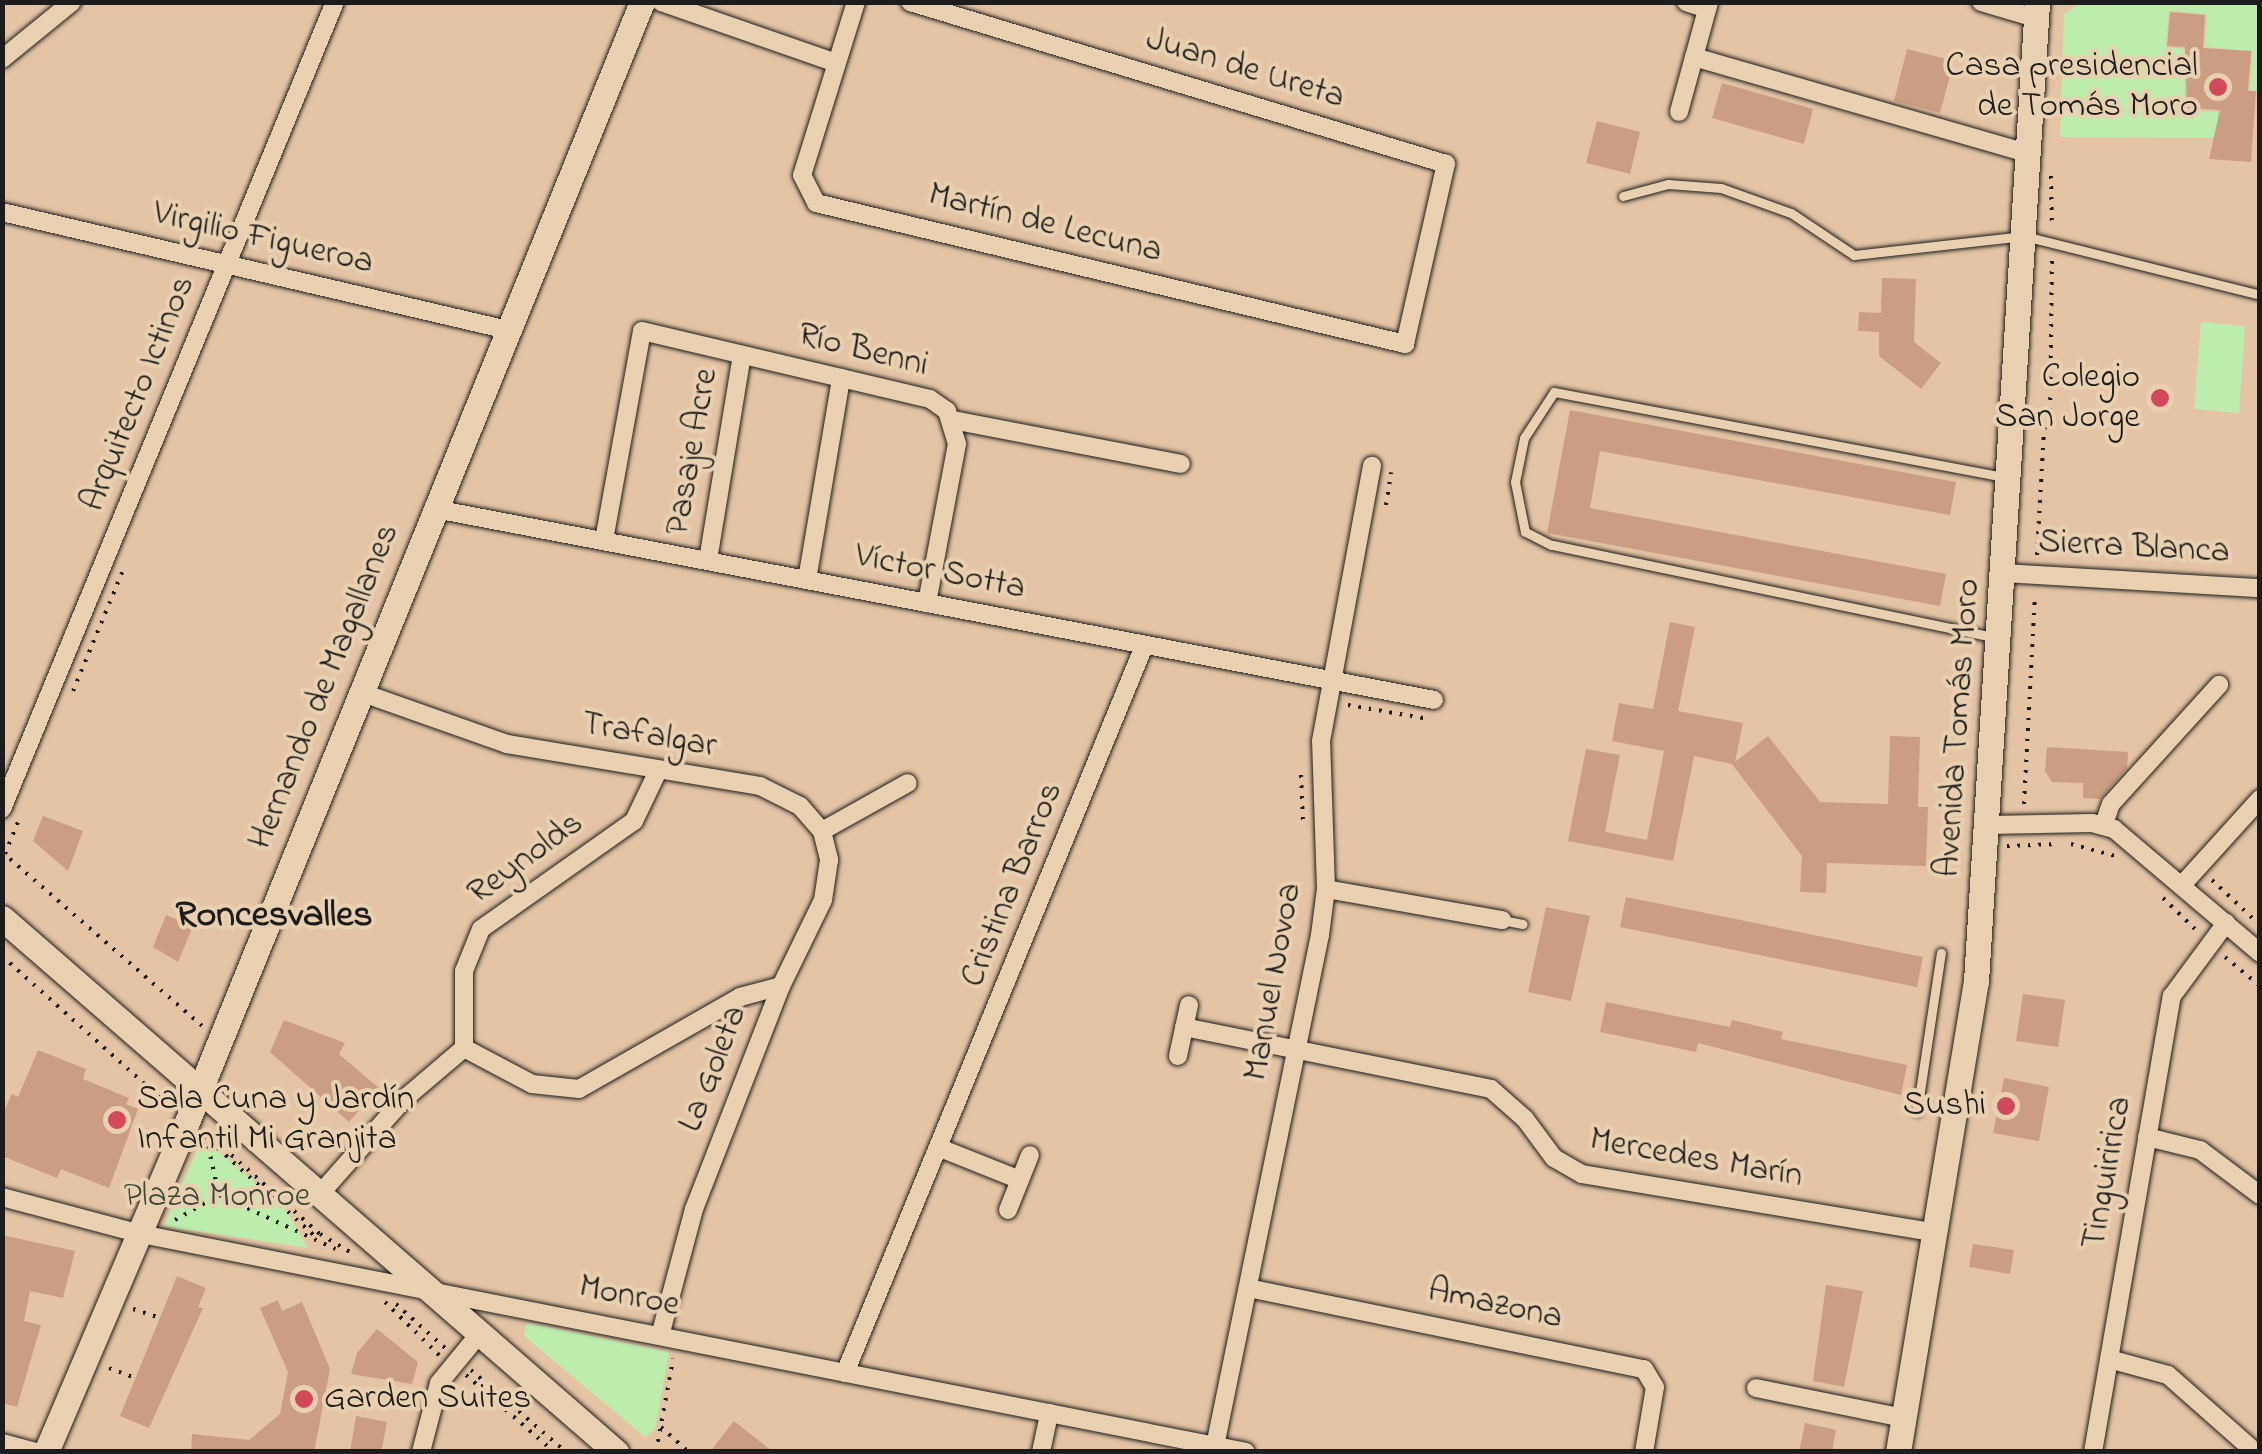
<!DOCTYPE html>
<meta charset="utf-8">
<style>
body{margin:0}
#map{position:relative;width:2262px;height:1454px;overflow:hidden;background:#e4c4a5;font-family:"Indie Flower",sans-serif}
div>[style]{position:absolute}
[style*='--x']{left:calc(var(--x)*1px);top:calc(var(--y)*1px);width:calc(var(--w)*1px);rotate:calc(var(--a)*1deg)}
.green>*{inset:0;background:#bcedac}
.building>*{inset:0;background:#cb9e83}
.path>*{height:4px;margin-top:-2px;transform-origin:0;background:repeating-linear-gradient(90deg,#1c1c1c 0 2.5px,transparent 0 10.5px)}
.roads{filter:drop-shadow(0 0 2px #1c1c1c) drop-shadow(0 0 2px #1c1c1c)}
.service>*{height:9px;margin:-4.5px;padding:0 4.5px;transform-origin:4.5px;border-radius:4.5px;background:#e8d0b0}
.minor>*{height:18px;margin:-9px;padding:0 9px;transform-origin:9px;border-radius:9px;background:#e8d0b0}
.secondary>*{height:25px;margin:-12.5px;padding:0 12.5px;transform-origin:12.5px;border-radius:12.5px;background:#e8d0b0}
.dots>*{width:28px;height:28px;translate:-50% -50%;box-sizing:border-box;border:5px solid #e8d0b0;border-radius:50%}
span{translate:-50% -50%;white-space:nowrap;text-align:center;line-height:1.15;-webkit-text-stroke:8px #e8d0b0;paint-order:stroke}
.poi-label{font-size:35px;color:#1c1c1c}
.right{translate:-100% -50%;text-align:right}
.left{translate:0 -50%;text-align:left}
.street-label{font-size:35px;color:#1c1c1c}
.park-label{font-size:35px;color:#3c4639}
.neighbourhood-label{font-size:38px;color:#1c1c1c;font-weight:700}
.frame{position:absolute;inset:0;border:5px solid #1c1c1c;pointer-events:none}
</style>
<div id="map">
<div class="green">
<i style="clip-path:polygon(2081px 3px,2259px 3px,2259px 92px,2250px 90px,2252px 51px,2205px 47px,2207px 14px,2169px 11px,2166px 47px,2184px 49px,2185px 110px,2218px 112px,2217px 138px,2060px 137px,2064px 14px)"></i>
<i style="clip-path:polygon(2201px 322px,2245px 326px,2239px 413px,2194px 409px)"></i>
<i style="clip-path:polygon(210px 1144px,285px 1208px,308px 1248px,164px 1226px,197px 1150px)"></i>
<i style="clip-path:polygon(527px 1323px,669px 1352px,655px 1429px,645px 1437px,524px 1336px)"></i>
</div>
<div class="building">
<i style="clip-path:polygon(2170px 12px,2205px 15px,2203px 48px,2251px 51px,2248px 91px,2256px 91px,2251px 162px,2209px 159px,2220px 110px,2187px 108px,2185px 47px,2167px 46px)"></i>
<i style="clip-path:polygon(1907px 49px,1954px 61px,1940px 113px,1894px 101px)"></i>
<i style="clip-path:polygon(1722px 83px,1813px 109px,1804px 144px,1712px 118px)"></i>
<i style="clip-path:polygon(1597px 121px,1640px 132px,1630px 174px,1586px 163px)"></i>
<i style="clip-path:polygon(1882px 278px,1916px 279px,1914px 342px,1941px 363px,1921px 389px,1879px 356px,1879px 332px,1858px 331px,1859px 312px,1881px 313px)"></i>
<i style="clip-path:polygon(1570px 410px,1956px 482px,1950px 515px,1600px 451px,1590px 508px,1946px 574px,1940px 606px,1547px 533px)"></i>
<i style="clip-path:polygon(1670px 622px,1695px 627px,1678px 711px,1743px 723px,1735px 762px,1768px 736px,1820px 802px,1888px 804px,1890px 736px,1920px 737px,1918px 807px,1928px 807px,1926px 866px,1827px 863px,1826px 893px,1800px 892px,1802px 856px,1732px 764px,1694px 756px,1673px 861px,1568px 841px,1586px 749px,1620px 755px,1605px 832px,1647px 840px,1664px 751px,1612px 741px,1619px 703px,1653px 709px)"></i>
<i style="clip-path:polygon(2047px 747px,2128px 752px,2127px 768px,2100px 799px,2083px 798px,2083px 783px,2052px 782px,2045px 771px)"></i>
<i style="clip-path:polygon(43px 816px,83px 831px,68px 871px,33px 841px)"></i>
<i style="clip-path:polygon(1626px 897px,1923px 957px,1917px 987px,1620px 927px)"></i>
<i style="clip-path:polygon(1546px 907px,1590px 916px,1571px 1001px,1528px 992px)"></i>
<i style="clip-path:polygon(166px 915px,193px 926px,178px 962px,153px 947px)"></i>
<i style="clip-path:polygon(2023px 994px,2065px 1000px,2058px 1047px,2016px 1041px)"></i>
<i style="clip-path:polygon(1606px 1002px,1730px 1027px,1732px 1020px,1783px 1032px,1781px 1039px,1907px 1065px,1901px 1095px,1698px 1043px,1696px 1052px,1600px 1032px)"></i>
<i style="clip-path:polygon(284px 1020px,345px 1043px,339px 1054px,379px 1088px,349px 1122px,270px 1052px)"></i>
<i style="clip-path:polygon(38px 1050px,86px 1069px,83px 1079px,129px 1098px,126px 1104px,138px 1109px,109px 1188px,61px 1169px,57px 1178px,2px 1156px,2px 1115px,12px 1094px,18px 1097px)"></i>
<i style="clip-path:polygon(2004px 1078px,2049px 1087px,2039px 1141px,1993px 1133px)"></i>
<i style="clip-path:polygon(2px 1235px,75px 1251px,63px 1298px,30px 1291px,24px 1321px,41px 1325px,17px 1407px,2px 1403px)"></i>
<i style="clip-path:polygon(1973px 1244px,2014px 1250px,2010px 1274px,1969px 1267px)"></i>
<i style="clip-path:polygon(177px 1276px,206px 1288px,198px 1307px,203px 1308px,149px 1428px,120px 1416px)"></i>
<i style="clip-path:polygon(1826px 1285px,1863px 1291px,1844px 1387px,1813px 1381px)"></i>
<i style="clip-path:polygon(278px 1300px,282px 1311px,302px 1302px,330px 1369px,314px 1452px,191px 1452px,192px 1434px,249px 1440px,280px 1414px,288px 1372px,260px 1308px)"></i>
<i style="clip-path:polygon(377px 1329px,418px 1362px,412px 1384px,351px 1374px,357px 1353px)"></i>
<i style="clip-path:polygon(356px 1416px,387px 1422px,381px 1452px,350px 1452px)"></i>
<i style="clip-path:polygon(734px 1421px,773px 1452px,710px 1452px)"></i>
<i style="clip-path:polygon(1805px 1423px,1836px 1430px,1832px 1452px,1799px 1452px)"></i>
</div>
<div class="path">
<i style="--x:2051;--y:176;--w:51;--a:88.9"></i>
<i style="--x:1386;--y:505;--w:33;--a:-81"></i>
<i style="--x:2037;--y:555;--w:126;--a:-86.8"></i>
<i style="--x:2044;--y:429;--w:10;--a:-53"></i>
<i style="--x:2050;--y:421;--w:165;--a:-89.3"></i>
<i style="--x:73;--y:691;--w:131;--a:-67.5"></i>
<i style="--x:1348;--y:705;--w:82;--a:9.8"></i>
<i style="--x:1301;--y:775;--w:46;--a:87.5"></i>
<i style="--x:2024;--y:804;--w:210;--a:-87"></i>
<i style="--x:2071;--y:844;--w:46;--a:15.3"></i>
<i style="--x:2007;--y:846;--w:50;--a:-2.3"></i>
<i style="--x:2;--y:852;--w:265;--a:41"></i>
<i style="--x:5;--y:854;--w:38;--a:-68"></i>
<i style="--x:2212;--y:880;--w:66;--a:43.2"></i>
<i style="--x:2163;--y:898;--w:46;--a:44.1"></i>
<i style="--x:2;--y:956;--w:223;--a:41.9"></i>
<i style="--x:2225;--y:957;--w:45;--a:39.6"></i>
<i style="--x:208;--y:1134;--w:150;--a:41.8"></i>
<i style="--x:320;--y:1234;--w:35;--a:31"></i>
<i style="--x:206;--y:1136;--w:60;--a:77.6"></i>
<i style="--x:219;--y:1195;--w:136;--a:24.9"></i>
<i style="--x:210;--y:1141;--w:144;--a:42.2"></i>
<i style="--x:175;--y:1220;--w:51;--a:-29.6"></i>
<i style="--x:385;--y:1302;--w:76;--a:44.5"></i>
<i style="--x:396;--y:1304;--w:66;--a:41.9"></i>
<i style="--x:133;--y:1309;--w:25;--a:18"></i>
<i style="--x:109;--y:1368;--w:25;--a:21"></i>
<i style="--x:471;--y:1370;--w:125;--a:40.8"></i>
<i style="--x:466;--y:1375;--w:117;--a:41.2"></i>
<i style="--x:661;--y:1427;--w:38;--a:42"></i>
<i style="--x:656;--y:1452;--w:95;--a:-79.6"></i>
</div>
<div class="roads">
<div class="service">
<i style="--x:1623;--y:196;--w:47;--a:-14.9"></i>
<i style="--x:1668;--y:184;--w:53;--a:4.3"></i>
<i style="--x:1721;--y:188;--w:74;--a:19.7"></i>
<i style="--x:1791;--y:213;--w:76;--a:33.7"></i>
<i style="--x:1854;--y:255;--w:171;--a:-6.4"></i>
<i style="--x:2024;--y:236;--w:243;--a:14"></i>
<i style="--x:1993;--y:637;--w:451;--a:-168.2"></i>
<i style="--x:1551;--y:545;--w:29;--a:-153"></i>
<i style="--x:1525;--y:532;--w:51;--a:-101.3"></i>
<i style="--x:1515;--y:482;--w:45;--a:-78.4"></i>
<i style="--x:1524;--y:438;--w:55;--a:-56.9"></i>
<i style="--x:1554;--y:392;--w:457;--a:10.7"></i>
<i style="--x:1502;--y:920;--w:21;--a:11"></i>
<i style="--x:1917;--y:1111;--w:160;--a:-81.4"></i>
</div>
<div class="minor">
<i style="--x:661;--y:2;--w:182;--a:19.2"></i>
<i style="--x:856;--y:2;--w:181;--a:107.3"></i>
<i style="--x:802;--y:175;--w:31;--a:63"></i>
<i style="--x:816;--y:203;--w:606;--a:13.46"></i>
<i style="--x:1405;--y:344;--w:185;--a:-77.2"></i>
<i style="--x:1446;--y:164;--w:560;--a:-163.18"></i>
<i style="--x:1686;--y:2;--w:22;--a:18"></i>
<i style="--x:1981;--y:2;--w:56;--a:16.5"></i>
<i style="--x:1694;--y:57;--w:346;--a:16.1"></i>
<i style="--x:2;--y:59;--w:90;--a:-39.2"></i>
<i style="--x:1679;--y:112;--w:114;--a:-74.7"></i>
<i style="--x:2;--y:212;--w:520;--a:13.13"></i>
<i style="--x:953;--y:420;--w:232;--a:10.9"></i>
<i style="--x:435;--y:509;--w:1017;--a:10.82"></i>
<i style="--x:604;--y:540;--w:212;--a:-79.7"></i>
<i style="--x:642;--y:331;--w:296;--a:13.3"></i>
<i style="--x:930;--y:399;--w:21;--a:35"></i>
<i style="--x:947;--y:411;--w:34;--a:73"></i>
<i style="--x:957;--y:444;--w:162;--a:100.7"></i>
<i style="--x:708;--y:560;--w:208;--a:-80.6"></i>
<i style="--x:2004;--y:573;--w:256;--a:3.4"></i>
<i style="--x:807;--y:580;--w:205;--a:-80.4"></i>
<i style="--x:360;--y:692;--w:156;--a:19.5"></i>
<i style="--x:507;--y:744;--w:256;--a:9.4"></i>
<i style="--x:760;--y:786;--w:45;--a:26.6"></i>
<i style="--x:800;--y:806;--w:33;--a:49"></i>
<i style="--x:822;--y:831;--w:30;--a:76"></i>
<i style="--x:829;--y:860;--w:40;--a:98.5"></i>
<i style="--x:823;--y:900;--w:96;--a:116"></i>
<i style="--x:781;--y:986;--w:239;--a:111.3"></i>
<i style="--x:694;--y:1209;--w:131;--a:105"></i>
<i style="--x:2;--y:809;--w:873;--a:-67.58"></i>
<i style="--x:2104;--y:824;--w:21;--a:-71"></i>
<i style="--x:2111;--y:804;--w:161;--a:-47.8"></i>
<i style="--x:1989;--y:825;--w:103;--a:-1.1"></i>
<i style="--x:2092;--y:823;--w:23;--a:15"></i>
<i style="--x:2114;--y:829;--w:192;--a:40.3"></i>
<i style="--x:822;--y:831;--w:98;--a:-29.2"></i>
<i style="--x:2182;--y:885;--w:116;--a:-47.8"></i>
<i style="--x:1326;--y:889;--w:179;--a:10"></i>
<i style="--x:1184;--y:1027;--w:313;--a:11.4"></i>
<i style="--x:1491;--y:1089;--w:45;--a:41.4"></i>
<i style="--x:1525;--y:1119;--w:49;--a:53.4"></i>
<i style="--x:1554;--y:1158;--w:32;--a:30"></i>
<i style="--x:1582;--y:1174;--w:360;--a:9.4"></i>
<i style="--x:464;--y:1048;--w:77;--a:-90"></i>
<i style="--x:464;--y:971;--w:45;--a:-68"></i>
<i style="--x:481;--y:929;--w:187;--a:-35.2"></i>
<i style="--x:634;--y:821;--w:55;--a:-64.4"></i>
<i style="--x:464;--y:1048;--w:77;--a:27.9"></i>
<i style="--x:532;--y:1084;--w:47;--a:6.1"></i>
<i style="--x:579;--y:1089;--w:185;--a:-29.7"></i>
<i style="--x:740;--y:997;--w:42;--a:-15"></i>
<i style="--x:1178;--y:1056;--w:52;--a:-77.8"></i>
<i style="--x:2147;--y:1137;--w:55;--a:13.8"></i>
<i style="--x:2200;--y:1150;--w:75;--a:36.9"></i>
<i style="--x:940;--y:1148;--w:86;--a:21.8"></i>
<i style="--x:320;--y:1194;--w:125;--a:-48.6"></i>
<i style="--x:403;--y:1100;--w:80;--a:-40.4"></i>
<i style="--x:2;--y:1197;--w:144;--a:14.9"></i>
<i style="--x:141;--y:1234;--w:1126;--a:11.16"></i>
<i style="--x:1008;--y:1210;--w:59;--a:-68.2"></i>
<i style="--x:1248;--y:1288;--w:404;--a:11.6"></i>
<i style="--x:1644;--y:1369;--w:21;--a:59"></i>
<i style="--x:1655;--y:1387;--w:66;--a:99.6"></i>
<i style="--x:2109;--y:1359;--w:61;--a:15.2"></i>
<i style="--x:2168;--y:1375;--w:116;--a:41.5"></i>
<i style="--x:845;--y:1373;--w:786;--a:-67.64"></i>
<i style="--x:1756;--y:1388;--w:151;--a:11.5"></i>
<i style="--x:2;--y:1443;--w:34;--a:15"></i>
<i style="--x:1215;--y:1446;--w:522;--a:-78.39"></i>
<i style="--x:1320;--y:935;--w:46;--a:-82.6"></i>
<i style="--x:1326;--y:889;--w:148;--a:-91.9"></i>
<i style="--x:1321;--y:741;--w:280;--a:-79.5"></i>
<i style="--x:421;--y:1452;--w:71;--a:-75.4"></i>
<i style="--x:439;--y:1383;--w:65;--a:-50.6"></i>
<i style="--x:1041;--y:1452;--w:40;--a:-78"></i>
<i style="--x:2093;--y:1452;--w:463;--a:-80.2"></i>
<i style="--x:2172;--y:996;--w:91;--a:-53.5"></i>
</div>
<div class="secondary">
<i style="--x:2;--y:918;--w:814;--a:41.01"></i>
<i style="--x:46;--y:1452;--w:359;--a:-66.9"></i>
<i style="--x:187;--y:1122;--w:1209;--a:-67.89"></i>
<i style="--x:1898;--y:1452;--w:477;--a:-80.6"></i>
<i style="--x:1976;--y:981;--w:981;--a:-86.43"></i>
</div>
</div>
<div class="dots">
<i style="left:2218px;top:87px;background:#d1495b"></i>
<i style="left:2160px;top:398px;background:#d1495b"></i>
<i style="left:2006px;top:1106px;background:#d1495b"></i>
<i style="left:117px;top:1120px;background:#d1495b"></i>
<i style="left:304px;top:1399px;background:#d1495b"></i>
</div>
<div class="poi-label">
<span class="right" style="left:2198px;top:87px">Casa presidencial<br>de Tomás Moro</span>
<span class="right" style="left:2140px;top:398px">Colegio<br>San Jorge</span>
<span class="left" style="left:137px;top:1120px">Sala Cuna y Jardín<br>Infantil Mi Granjita</span>
<span class="right" style="left:1986px;top:1106px">Sushi</span>
<span class="left" style="left:324px;top:1399px">Garden Suites</span>
</div>
<div class="street-label">
<span style="left:1245px;top:69px;rotate:17deg">Juan de Ureta</span>
<span style="left:1045px;top:224px;rotate:14deg">Martín de Lecuna</span>
<span style="left:263px;top:239px;rotate:13deg">Virgilio Figueroa</span>
<span style="left:863px;top:351px;rotate:14deg">Río Benni</span>
<span style="left:139px;top:394px;rotate:-68deg">Arquitecto Ictinos</span>
<span style="left:693px;top:452px;rotate:-80deg">Pasaje Acre</span>
<span style="left:2134px;top:548px;rotate:3deg">Sierra Blanca</span>
<span style="left:940px;top:573px;rotate:11deg">Víctor Sotta</span>
<span style="left:325px;top:687px;rotate:-68deg">Hernando de Magallanes</span>
<span style="left:1959px;top:728px;rotate:-86deg">Avenida Tomás Moro</span>
<span style="left:649px;top:736px;rotate:10deg">Trafalgar</span>
<span style="left:526px;top:859px;rotate:-36deg">Reynolds</span>
<span style="left:1013px;top:885px;rotate:-68deg">Cristina Barros</span>
<span style="left:1274px;top:982px;rotate:-80deg">Manuel Novoa</span>
<span style="left:714px;top:1069px;rotate:-69deg">La Goleta</span>
<span style="left:1696px;top:1159px;rotate:10deg">Mercedes Marín</span>
<span style="left:2108px;top:1173px;rotate:-80deg">Tinguiririca</span>
<span style="left:629px;top:1297px;rotate:11deg">Monroe</span>
<span style="left:1495px;top:1305px;rotate:12deg">Amazona</span>
</div>
<div class="park-label">
<span style="left:217px;top:1197px">Plaza Monroe</span>
</div>
<div class="neighbourhood-label">
<span style="left:274px;top:917px">Roncesvalles</span>
</div>
<div class="frame"></div>
</div>
